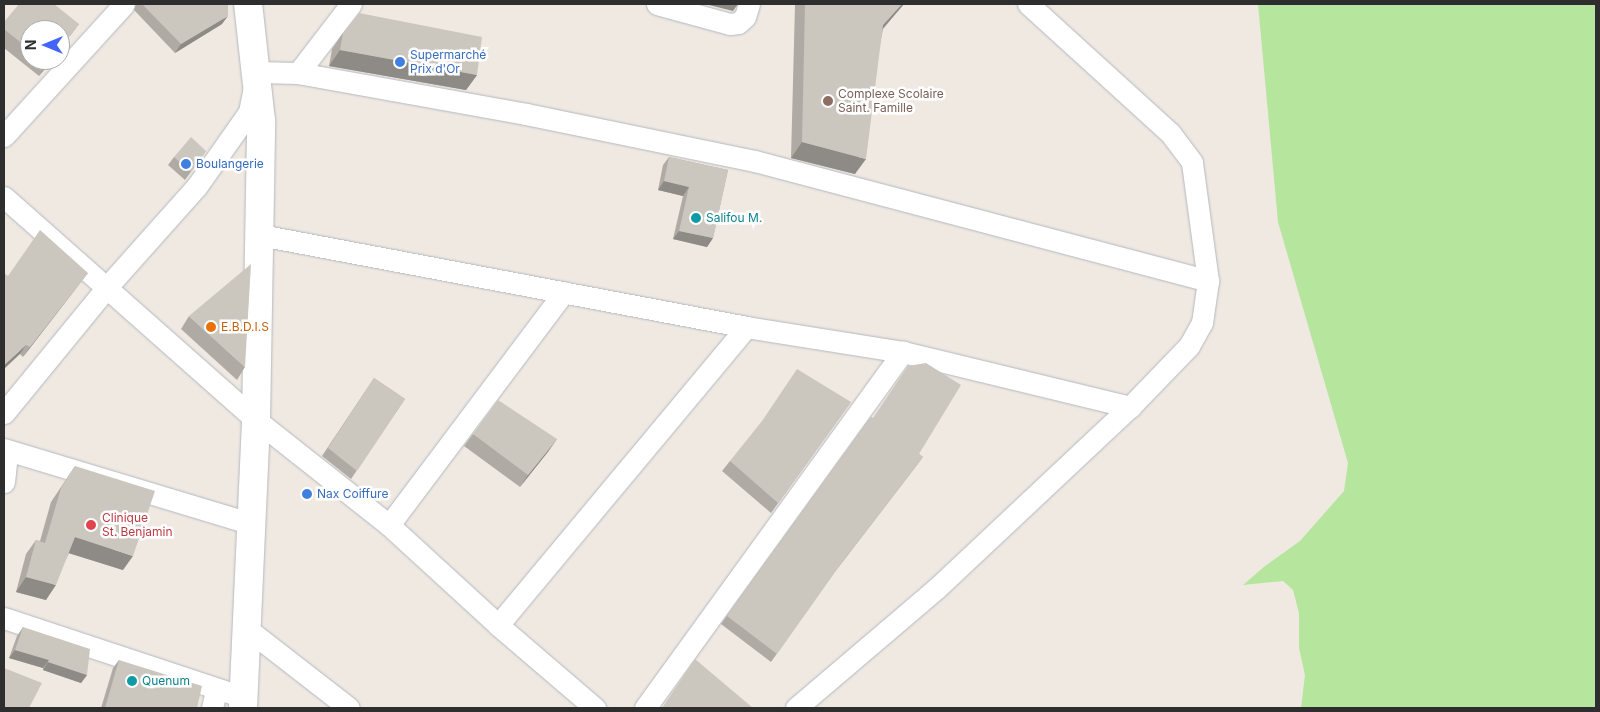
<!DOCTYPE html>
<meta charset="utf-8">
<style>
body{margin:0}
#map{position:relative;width:1600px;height:712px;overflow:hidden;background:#efe9e1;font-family:Inter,sans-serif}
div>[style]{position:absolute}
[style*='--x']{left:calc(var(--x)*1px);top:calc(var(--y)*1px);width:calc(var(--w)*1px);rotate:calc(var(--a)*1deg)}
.green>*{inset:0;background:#b6e59e}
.roads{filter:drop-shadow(0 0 1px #b4b7c1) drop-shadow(0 0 1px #b4b7c1)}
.minor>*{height:21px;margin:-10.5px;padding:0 10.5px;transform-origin:10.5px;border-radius:10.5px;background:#fff}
.secondary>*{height:28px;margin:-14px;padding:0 14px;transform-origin:14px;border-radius:14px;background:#fff}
.wall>*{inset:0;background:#afaba4}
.shaded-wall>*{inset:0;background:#8e8b86}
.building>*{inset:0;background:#cbc7bf}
.dots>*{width:14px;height:14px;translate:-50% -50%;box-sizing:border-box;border:2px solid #fff;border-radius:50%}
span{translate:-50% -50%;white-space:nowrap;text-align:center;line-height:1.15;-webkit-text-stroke:5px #fff;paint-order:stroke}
.shop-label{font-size:12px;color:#366cbe}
.left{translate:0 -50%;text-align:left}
.education-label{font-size:12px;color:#785e54}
.culture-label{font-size:12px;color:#0d838f}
.food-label{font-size:12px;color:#c56008}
.health-label{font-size:12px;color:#be3a42}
.frame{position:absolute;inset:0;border:5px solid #2e2e2e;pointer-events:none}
.north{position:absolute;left:20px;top:20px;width:50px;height:50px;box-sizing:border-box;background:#fff;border:1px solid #ababab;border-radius:50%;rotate:270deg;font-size:14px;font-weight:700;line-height:20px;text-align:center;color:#2e2e2e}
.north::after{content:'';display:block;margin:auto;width:18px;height:22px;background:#4264fb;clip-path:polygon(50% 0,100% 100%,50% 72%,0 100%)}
</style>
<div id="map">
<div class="green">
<i style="clip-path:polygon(1258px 4px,1596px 4px,1596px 708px,1301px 708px,1305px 675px,1299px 648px,1299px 613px,1293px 590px,1283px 581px,1243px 585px,1265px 566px,1300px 541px,1344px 491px,1348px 463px,1278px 222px)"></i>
</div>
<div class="roads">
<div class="minor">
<i style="--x:657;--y:4;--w:76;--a:15.3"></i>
<i style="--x:730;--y:24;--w:8;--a:-7"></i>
<i style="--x:738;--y:23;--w:9;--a:-41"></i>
<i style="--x:745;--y:17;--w:14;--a:-73"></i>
<i style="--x:298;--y:73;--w:87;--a:-52.5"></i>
<i style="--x:4;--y:136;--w:178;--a:-47.7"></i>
<i style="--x:4;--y:197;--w:337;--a:41.5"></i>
<i style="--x:256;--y:420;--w:169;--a:38.3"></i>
<i style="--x:389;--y:525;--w:148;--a:42.5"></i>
<i style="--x:498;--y:625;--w:128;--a:40.6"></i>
<i style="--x:260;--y:235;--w:495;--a:10.7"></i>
<i style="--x:746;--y:327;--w:159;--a:9"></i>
<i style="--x:903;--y:352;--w:234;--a:13.6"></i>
<i style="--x:4;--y:413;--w:163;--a:-50.7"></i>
<i style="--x:107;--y:287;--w:135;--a:-48.3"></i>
<i style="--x:197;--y:186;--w:90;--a:-54.9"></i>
<i style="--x:249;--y:112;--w:41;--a:-78.7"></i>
<i style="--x:257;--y:72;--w:41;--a:1.4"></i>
<i style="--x:298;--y:73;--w:232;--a:10.2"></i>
<i style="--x:526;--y:114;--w:234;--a:11.6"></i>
<i style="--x:755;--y:161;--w:469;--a:14.8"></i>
<i style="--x:4;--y:449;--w:259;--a:16.8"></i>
<i style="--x:4;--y:482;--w:31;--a:-84"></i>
<i style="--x:389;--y:525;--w:291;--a:-53.1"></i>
<i style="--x:4;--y:618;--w:252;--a:18.3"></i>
<i style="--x:498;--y:625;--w:388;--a:-50.2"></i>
<i style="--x:246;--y:628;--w:130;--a:37.8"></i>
<i style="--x:212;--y:708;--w:18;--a:-77"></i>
<i style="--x:645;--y:708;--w:440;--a:-54.1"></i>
<i style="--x:796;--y:708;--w:185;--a:-40.4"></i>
<i style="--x:937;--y:588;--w:265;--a:-43.2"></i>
<i style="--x:1130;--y:407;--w:85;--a:-46"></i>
<i style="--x:1189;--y:346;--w:26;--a:-61"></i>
<i style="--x:1202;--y:323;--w:42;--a:-81.9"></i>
<i style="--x:1208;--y:281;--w:120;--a:-97.7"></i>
<i style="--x:1192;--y:162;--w:36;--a:-127"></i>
<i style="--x:1170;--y:133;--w:192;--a:-137.7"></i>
</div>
<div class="secondary">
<i style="--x:243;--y:708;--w:288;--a:-87.4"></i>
<i style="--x:256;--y:420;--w:299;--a:-89"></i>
<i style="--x:261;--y:121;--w:118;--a:-96.3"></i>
</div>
</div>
<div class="wall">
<i style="clip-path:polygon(136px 4px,228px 4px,222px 24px,175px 53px,134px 10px)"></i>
<i style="clip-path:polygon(795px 4px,904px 4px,883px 29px,855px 174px,791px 158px)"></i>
<i style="clip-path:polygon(4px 22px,79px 24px,70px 36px,30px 30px,30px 60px,52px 60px,39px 76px,4px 48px)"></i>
<i style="clip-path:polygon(343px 33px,477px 75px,466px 90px,329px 66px,332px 49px)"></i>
<i style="clip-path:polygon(206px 151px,185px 180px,168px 165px,174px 157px)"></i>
<i style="clip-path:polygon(669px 157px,728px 170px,713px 238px,707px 247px,673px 239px,683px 196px,658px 190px,663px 165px)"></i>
<i style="clip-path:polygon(88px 273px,81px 282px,23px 357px,20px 354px,8px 276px)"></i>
<i style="clip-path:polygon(189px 316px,245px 367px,237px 380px,181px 329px)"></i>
<i style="clip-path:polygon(374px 378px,405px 399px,351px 479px,322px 456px)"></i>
<i style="clip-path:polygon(851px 402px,771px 513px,722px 471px,730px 461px)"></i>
<i style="clip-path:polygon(871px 417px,923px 457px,834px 573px,771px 662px,721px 624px)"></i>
<i style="clip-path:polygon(473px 434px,557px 439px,520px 487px,464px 446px)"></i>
<i style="clip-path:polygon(75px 466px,123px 570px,69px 553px,46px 600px,16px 592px,26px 554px,36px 540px,40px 541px,51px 502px)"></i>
<i style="clip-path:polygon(23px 627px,87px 675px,81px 683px,43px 670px,43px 668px,9px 658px,17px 636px)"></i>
<i style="clip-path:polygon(119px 660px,197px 708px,101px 708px,113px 668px)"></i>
</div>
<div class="shaded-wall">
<i style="clip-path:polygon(705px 4px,738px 4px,733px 11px)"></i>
<i style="clip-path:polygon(902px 4px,904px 4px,872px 41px,883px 25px)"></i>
<i style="clip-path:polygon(228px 16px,222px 24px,175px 53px,181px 44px)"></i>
<i style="clip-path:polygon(340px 50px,477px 75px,466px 90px,329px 66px)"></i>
<i style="clip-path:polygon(50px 60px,52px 60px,39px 76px)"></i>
<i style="clip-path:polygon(802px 142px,866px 159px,855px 174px,791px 158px)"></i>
<i style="clip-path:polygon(664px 181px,689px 187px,683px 196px,658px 190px)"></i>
<i style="clip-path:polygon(679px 231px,713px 238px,707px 247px,673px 239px)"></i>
<i style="clip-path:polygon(88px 273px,81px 282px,23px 357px,30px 347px)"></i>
<i style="clip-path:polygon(26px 345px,20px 354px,4px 369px,4px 365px)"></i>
<i style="clip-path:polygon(557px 439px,548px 452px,520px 487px,528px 475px)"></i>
<i style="clip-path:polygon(923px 457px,917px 465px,834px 573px,840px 565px)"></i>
<i style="clip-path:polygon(75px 537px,133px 556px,123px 570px,65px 552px)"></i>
<i style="clip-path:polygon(26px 577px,56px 585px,46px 600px,16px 592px)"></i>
<i style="clip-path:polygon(15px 650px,49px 660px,43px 668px,9px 658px)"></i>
<i style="clip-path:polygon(48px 662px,87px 675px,81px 683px,43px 670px)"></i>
</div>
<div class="building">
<i style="clip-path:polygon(19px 4px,54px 4px,79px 24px,60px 48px,60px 30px,30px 30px,30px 50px,4px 29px,4px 22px)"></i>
<i style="clip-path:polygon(142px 4px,228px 4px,228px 16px,181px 44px)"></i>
<i style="clip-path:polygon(805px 4px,902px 4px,883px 25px,866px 159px,802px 142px)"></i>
<i style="clip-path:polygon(359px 13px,482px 37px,477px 75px,340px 50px,343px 33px)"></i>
<i style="clip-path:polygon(42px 60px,50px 60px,47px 64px)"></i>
<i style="clip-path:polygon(191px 137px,206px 151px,191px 172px,174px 157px)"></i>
<i style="clip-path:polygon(669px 157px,728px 170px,713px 238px,679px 231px,689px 187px,664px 181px)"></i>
<i style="clip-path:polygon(40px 230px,88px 273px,30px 347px,26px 345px,4px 365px,4px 273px,8px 276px)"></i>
<i style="clip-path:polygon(251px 264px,245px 367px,189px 316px)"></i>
<i style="clip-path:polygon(926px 363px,961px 385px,919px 454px,923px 457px,840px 565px,777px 654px,727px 616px,871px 417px,873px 418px,908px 366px)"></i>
<i style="clip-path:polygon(797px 369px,851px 402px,778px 503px,730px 461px,762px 421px)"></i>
<i style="clip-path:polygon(374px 378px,405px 399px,357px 471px,328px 448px)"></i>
<i style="clip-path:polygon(498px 400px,557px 439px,528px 475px,473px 434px)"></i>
<i style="clip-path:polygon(75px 466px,155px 491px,133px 556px,75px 537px,56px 585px,26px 577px,36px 540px,45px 543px,61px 488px)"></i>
<i style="clip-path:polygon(23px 627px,90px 649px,87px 675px,48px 662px,49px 660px,15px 650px)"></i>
<i style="clip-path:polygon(695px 659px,753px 708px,662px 708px)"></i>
<i style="clip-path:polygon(119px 660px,202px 686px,197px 708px,105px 708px)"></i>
<i style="clip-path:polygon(4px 668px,42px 683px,29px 708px,4px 708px)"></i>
</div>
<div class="dots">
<i style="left:400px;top:62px;background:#3f7fe0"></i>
<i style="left:828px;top:101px;background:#8d6e63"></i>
<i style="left:186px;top:164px;background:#3f7fe0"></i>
<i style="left:696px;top:218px;background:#0f9aa8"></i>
<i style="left:211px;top:327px;background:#e8710a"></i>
<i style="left:307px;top:494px;background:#3f7fe0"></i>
<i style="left:91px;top:525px;background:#e0444e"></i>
<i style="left:132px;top:681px;background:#0f9aa8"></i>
</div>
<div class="shop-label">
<span class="left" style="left:410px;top:62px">Supermarché<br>Prix d'Or</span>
<span class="left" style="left:196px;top:164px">Boulangerie</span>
<span class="left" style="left:317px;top:494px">Nax Coiffure</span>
</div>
<div class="education-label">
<span class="left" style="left:838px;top:101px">Complexe Scolaire<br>Saint. Famille</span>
</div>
<div class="culture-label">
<span class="left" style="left:706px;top:218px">Salifou M.</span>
<span class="left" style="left:142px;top:681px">Quenum</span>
</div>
<div class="food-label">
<span class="left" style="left:221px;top:327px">E.B.D.I.S</span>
</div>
<div class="health-label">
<span class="left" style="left:102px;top:525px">Clinique<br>St. Benjamin</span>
</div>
<div class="frame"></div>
<div class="north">N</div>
</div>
